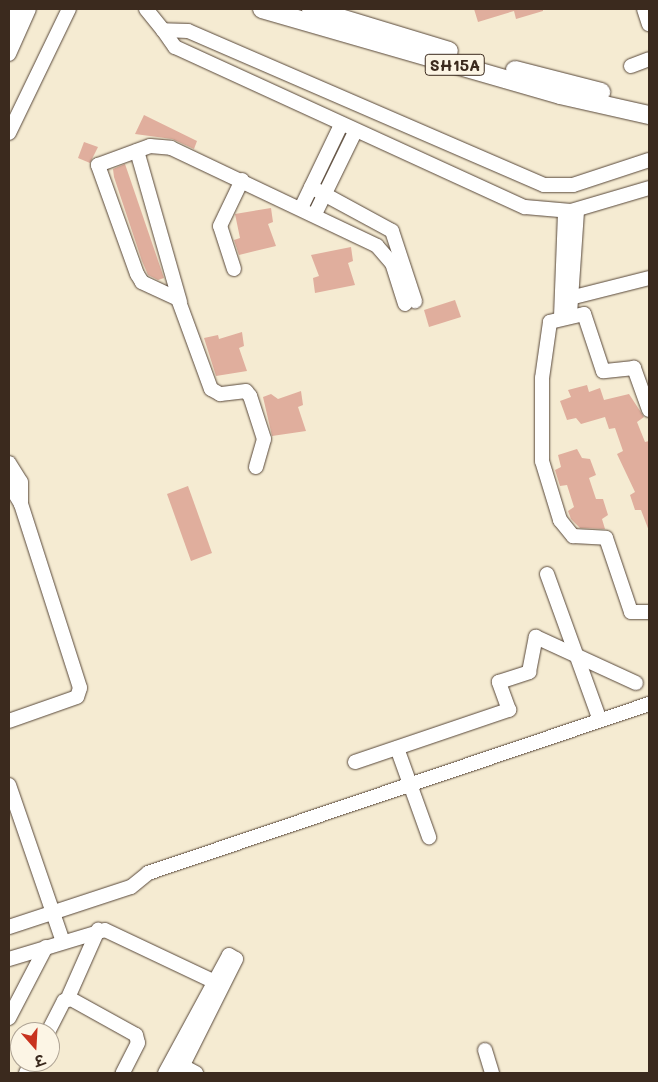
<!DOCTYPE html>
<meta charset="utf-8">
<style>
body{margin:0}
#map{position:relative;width:658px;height:1082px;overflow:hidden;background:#f5ebd2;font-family:Mali,"Playpen Sans Deva",sans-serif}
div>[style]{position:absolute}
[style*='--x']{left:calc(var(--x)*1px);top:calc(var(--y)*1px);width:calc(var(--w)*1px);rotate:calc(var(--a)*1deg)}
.building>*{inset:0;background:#e0ae9d}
.roads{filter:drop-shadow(0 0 1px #574739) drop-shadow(0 0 1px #574739)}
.minor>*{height:14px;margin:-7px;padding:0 7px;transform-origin:7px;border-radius:7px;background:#fff}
.major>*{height:18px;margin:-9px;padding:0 9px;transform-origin:9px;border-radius:9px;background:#fff}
span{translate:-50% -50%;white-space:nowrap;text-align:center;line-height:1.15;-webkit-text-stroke:5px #fcf5e5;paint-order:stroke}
.shield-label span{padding:1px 4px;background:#fcf5e5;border:1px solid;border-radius:4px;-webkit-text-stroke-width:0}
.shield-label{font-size:16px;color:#3b2a1e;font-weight:700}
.frame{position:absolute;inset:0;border:10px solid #3b2a1e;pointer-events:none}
.north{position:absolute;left:10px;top:1022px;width:50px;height:50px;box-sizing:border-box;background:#fcf5e5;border:1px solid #afa495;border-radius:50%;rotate:161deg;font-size:14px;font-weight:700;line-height:20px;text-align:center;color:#3b2a1e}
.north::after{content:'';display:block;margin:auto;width:18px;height:22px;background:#c8321e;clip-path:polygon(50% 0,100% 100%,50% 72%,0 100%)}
</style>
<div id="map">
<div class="building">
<i style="clip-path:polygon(474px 9px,543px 9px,543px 11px,516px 19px,514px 11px,478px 22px)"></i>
<i style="clip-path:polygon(144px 115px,197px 141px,194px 149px,172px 139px,135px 134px)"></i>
<i style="clip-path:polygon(84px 142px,98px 147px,90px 163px,78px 158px)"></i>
<i style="clip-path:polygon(125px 164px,164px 278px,158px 280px,148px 275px,142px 261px,114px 177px,113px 169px)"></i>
<i style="clip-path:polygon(271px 208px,273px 222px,268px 224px,276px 246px,239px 255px,234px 240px,240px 238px,235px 214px)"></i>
<i style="clip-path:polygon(351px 247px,353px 261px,348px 263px,355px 285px,315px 293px,313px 278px,319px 276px,311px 255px)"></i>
<i style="clip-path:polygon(455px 300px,461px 317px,429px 327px,424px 310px)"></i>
<i style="clip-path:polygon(242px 332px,244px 346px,239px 348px,247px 371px,216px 376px,204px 338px,218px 335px,219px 339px)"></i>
<i style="clip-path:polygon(587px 385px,589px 392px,600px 388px,604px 400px,629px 394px,644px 417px,637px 422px,645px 442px,649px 441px,649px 531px,641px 510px,635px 510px,630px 495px,635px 492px,617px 454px,623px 451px,615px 428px,609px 429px,605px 417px,581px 424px,576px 418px,567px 420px,560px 401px,571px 397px,568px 390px)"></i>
<i style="clip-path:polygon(301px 391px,303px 405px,298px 407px,306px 431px,272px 436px,263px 397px,271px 394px,278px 399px)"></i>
<i style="clip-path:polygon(577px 449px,582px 458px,590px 459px,596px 475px,589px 478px,596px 499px,603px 499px,608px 515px,602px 519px,605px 529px,580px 528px,571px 519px,568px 511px,574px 507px,567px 485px,560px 486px,555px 470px,561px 467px,558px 455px)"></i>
<i style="clip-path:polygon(188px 486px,212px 553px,191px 561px,167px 494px)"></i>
</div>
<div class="roads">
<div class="minor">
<i style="--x:146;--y:9;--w:27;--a:51"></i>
<i style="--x:644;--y:9;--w:16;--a:72"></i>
<i style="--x:9;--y:54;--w:49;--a:-66"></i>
<i style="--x:631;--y:66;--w:19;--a:-21"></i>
<i style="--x:9;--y:133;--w:138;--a:-64.2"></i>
<i style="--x:137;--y:151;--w:157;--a:74.1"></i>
<i style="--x:649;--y:160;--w:80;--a:161.8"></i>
<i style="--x:573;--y:185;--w:29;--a:180"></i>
<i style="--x:544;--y:185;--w:388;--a:-156.6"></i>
<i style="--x:188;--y:31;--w:25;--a:-178"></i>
<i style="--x:163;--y:30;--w:21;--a:55"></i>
<i style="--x:175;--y:47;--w:385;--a:24.6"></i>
<i style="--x:525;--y:207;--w:46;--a:5"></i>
<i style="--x:571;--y:211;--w:81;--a:-16.4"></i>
<i style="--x:311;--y:187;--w:92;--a:28.5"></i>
<i style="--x:392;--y:231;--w:74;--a:71.8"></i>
<i style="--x:301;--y:208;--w:92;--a:-64.3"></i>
<i style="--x:315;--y:214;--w:91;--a:-64"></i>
<i style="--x:234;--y:269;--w:45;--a:-108"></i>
<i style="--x:220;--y:226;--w:51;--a:-64.4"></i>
<i style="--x:562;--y:300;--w:90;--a:-14.2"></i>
<i style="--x:570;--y:314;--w:104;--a:-86.1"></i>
<i style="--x:561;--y:317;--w:106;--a:-87.8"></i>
<i style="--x:649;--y:410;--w:45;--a:-109.7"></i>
<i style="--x:634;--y:368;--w:31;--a:174"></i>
<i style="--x:603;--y:371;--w:60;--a:-108.4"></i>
<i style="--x:584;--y:314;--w:35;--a:167"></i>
<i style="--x:550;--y:322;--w:57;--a:98.1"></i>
<i style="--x:542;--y:378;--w:83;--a:90"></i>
<i style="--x:542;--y:461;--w:62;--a:73"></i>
<i style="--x:560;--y:520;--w:21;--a:51"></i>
<i style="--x:573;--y:536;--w:33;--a:3"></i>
<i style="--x:606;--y:538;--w:78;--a:71.3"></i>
<i style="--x:631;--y:612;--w:18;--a:0"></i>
<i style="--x:9;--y:463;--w:22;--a:58"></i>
<i style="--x:21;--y:482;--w:22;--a:90"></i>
<i style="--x:256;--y:467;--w:29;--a:-74"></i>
<i style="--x:264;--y:439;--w:45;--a:-108"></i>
<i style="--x:250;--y:396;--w:6;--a:-129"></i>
<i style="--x:246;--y:391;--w:26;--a:173"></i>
<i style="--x:220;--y:394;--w:10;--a:-151"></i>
<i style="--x:211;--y:389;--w:96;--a:-110.1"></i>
<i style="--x:178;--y:299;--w:40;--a:-155"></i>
<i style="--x:142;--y:282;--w:9;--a:-122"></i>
<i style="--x:137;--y:274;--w:116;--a:-109.7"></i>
<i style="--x:98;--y:165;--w:55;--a:-20.1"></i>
<i style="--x:150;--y:146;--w:21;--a:5"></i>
<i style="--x:171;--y:148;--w:228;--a:25.4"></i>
<i style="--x:377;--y:246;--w:23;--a:49"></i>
<i style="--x:392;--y:263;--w:43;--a:72.4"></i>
<i style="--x:9;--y:484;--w:23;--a:59"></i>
<i style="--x:21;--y:504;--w:193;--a:72.2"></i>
<i style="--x:80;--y:688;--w:9;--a:108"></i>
<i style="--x:77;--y:697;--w:72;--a:160.6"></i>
<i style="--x:547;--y:574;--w:150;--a:70.1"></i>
<i style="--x:397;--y:748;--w:95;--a:70.2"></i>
<i style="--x:355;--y:762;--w:163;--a:-18.7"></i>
<i style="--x:509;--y:710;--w:30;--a:-110"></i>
<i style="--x:499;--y:682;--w:32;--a:-18"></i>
<i style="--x:529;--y:672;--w:36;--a:-79"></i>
<i style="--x:536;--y:637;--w:110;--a:24.7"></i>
<i style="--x:9;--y:785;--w:166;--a:71"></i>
<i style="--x:9;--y:927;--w:128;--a:-18.2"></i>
<i style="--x:131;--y:887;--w:22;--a:-39"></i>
<i style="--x:148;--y:873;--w:529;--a:-18.64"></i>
<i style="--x:9;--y:959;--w:100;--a:-16.8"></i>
<i style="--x:105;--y:930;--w:126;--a:25.3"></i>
<i style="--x:67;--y:1000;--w:77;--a:-66.1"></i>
<i style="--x:9;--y:1018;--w:80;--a:-62.5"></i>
<i style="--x:48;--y:1032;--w:35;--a:-63"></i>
<i style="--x:64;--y:1001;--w:7;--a:-16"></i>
<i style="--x:71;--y:999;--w:74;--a:29"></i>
<i style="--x:136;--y:1035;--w:8;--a:76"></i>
<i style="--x:138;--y:1043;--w:34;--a:117"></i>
<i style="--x:485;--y:1050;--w:24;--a:73"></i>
<i style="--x:175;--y:1062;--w:24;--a:28"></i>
<i style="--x:26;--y:1073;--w:13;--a:-61"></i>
<i style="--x:165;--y:1073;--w:134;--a:-61.5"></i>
<i style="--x:229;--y:955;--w:8;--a:30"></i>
<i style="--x:236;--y:959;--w:127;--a:116.6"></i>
</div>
<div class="major">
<i style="--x:262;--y:9;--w:310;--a:16.1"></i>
<i style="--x:560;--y:95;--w:91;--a:12.7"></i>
<i style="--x:311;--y:9;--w:144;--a:16.9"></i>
<i style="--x:9;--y:35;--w:28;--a:-67"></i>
<i style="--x:515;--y:70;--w:89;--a:14.3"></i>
</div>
</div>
<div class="shield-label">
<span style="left:455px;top:65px">SH15A</span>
</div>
<div class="frame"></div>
<div class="north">उ</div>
</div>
